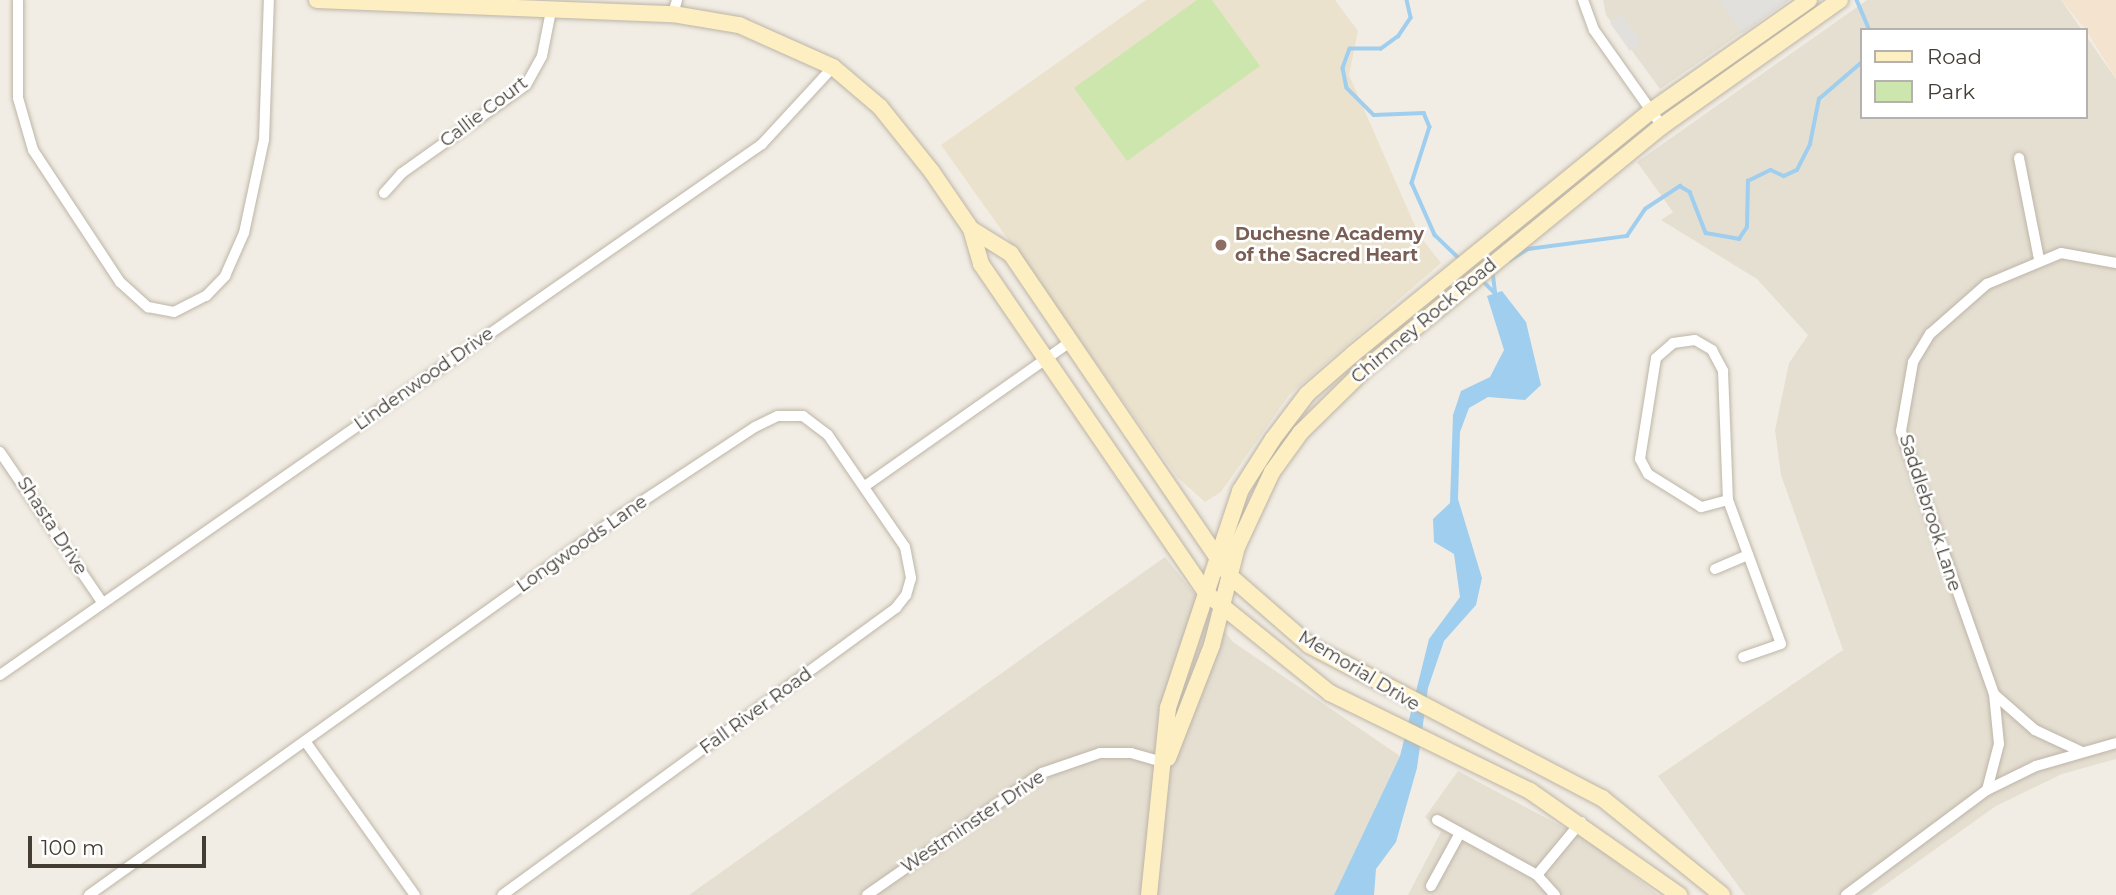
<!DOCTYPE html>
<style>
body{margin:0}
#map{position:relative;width:2116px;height:895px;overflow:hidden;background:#f2ede4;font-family:Montserrat,sans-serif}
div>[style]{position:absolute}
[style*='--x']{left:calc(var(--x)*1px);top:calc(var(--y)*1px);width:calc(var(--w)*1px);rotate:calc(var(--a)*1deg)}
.residential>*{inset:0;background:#e5dfd2}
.commercial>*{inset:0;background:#f4e4cf}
.education>*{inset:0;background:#ebe2ce}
.green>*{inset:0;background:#cce6ad}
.parking>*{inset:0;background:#e2e0dc}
.water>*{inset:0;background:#a0ceee}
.stream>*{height:3.5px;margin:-1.75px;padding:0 1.75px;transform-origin:1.75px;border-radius:1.75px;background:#a0ceee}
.roads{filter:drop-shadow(0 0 2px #bdb5a7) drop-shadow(0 0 2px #bdb5a7)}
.street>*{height:10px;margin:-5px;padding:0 5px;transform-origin:5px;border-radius:5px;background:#fff}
.secondary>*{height:16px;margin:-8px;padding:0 8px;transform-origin:8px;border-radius:8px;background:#fdefc2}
.dots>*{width:19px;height:19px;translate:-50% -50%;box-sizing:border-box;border:4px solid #fff;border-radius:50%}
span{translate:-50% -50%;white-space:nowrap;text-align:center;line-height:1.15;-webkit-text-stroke:5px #fff;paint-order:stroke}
.street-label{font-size:18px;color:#433d34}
.education-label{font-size:18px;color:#785e54;font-weight:700}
.left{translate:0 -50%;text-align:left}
.legend{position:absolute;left:1860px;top:28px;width:228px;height:91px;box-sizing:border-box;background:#fff;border:2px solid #b4b1ae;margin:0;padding:9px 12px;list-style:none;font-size:21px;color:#433d34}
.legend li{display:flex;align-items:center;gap:14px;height:35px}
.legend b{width:35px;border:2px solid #b4b1ae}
.scale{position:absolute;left:28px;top:836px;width:178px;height:32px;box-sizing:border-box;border:4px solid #433d34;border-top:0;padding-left:9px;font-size:21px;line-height:24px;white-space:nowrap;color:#433d34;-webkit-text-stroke:5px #fff;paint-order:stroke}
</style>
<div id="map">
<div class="residential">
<i style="clip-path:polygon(1603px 0,1789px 0,1660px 89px,1606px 15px)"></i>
<i style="clip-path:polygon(1867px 0,2061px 0,2082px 30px,1862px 30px,1862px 117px,2086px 117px,2086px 36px,2116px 79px,2116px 759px,2062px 774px,1996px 806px,1871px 895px,1745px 895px,1658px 776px,1843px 650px,1781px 475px,1775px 430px,1789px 363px,1808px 335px,1757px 279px,1661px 220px,1673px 212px,1637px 162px)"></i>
<i style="clip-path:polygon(1165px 557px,1233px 642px,1400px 756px,1334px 895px,689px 895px)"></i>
<i style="clip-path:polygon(1458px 771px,1593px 843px,1658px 895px,1408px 895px,1441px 832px,1425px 817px)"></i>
</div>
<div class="commercial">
<i style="clip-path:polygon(2061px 0,2116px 0,2116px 79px,2086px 30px)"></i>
</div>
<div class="education">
<i style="clip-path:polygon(1146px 0,1335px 0,1358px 31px,1349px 75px,1419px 235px,1441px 263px,1289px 395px,1221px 492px,1205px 502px,1178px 478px,941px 145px)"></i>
</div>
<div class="green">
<i style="clip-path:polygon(1197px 0,1212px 0,1260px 66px,1127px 161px,1074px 88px)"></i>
</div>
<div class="parking">
<i style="clip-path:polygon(1719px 0,1789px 0,1743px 33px)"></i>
<i style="clip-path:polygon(1622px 14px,1641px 43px,1630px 51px,1610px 23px)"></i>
</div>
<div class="water">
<i style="clip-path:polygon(1502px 291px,1526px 322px,1541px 385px,1525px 400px,1488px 397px,1469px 408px,1460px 432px,1458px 499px,1482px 578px,1476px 605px,1444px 641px,1428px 688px,1417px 768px,1396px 842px,1376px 869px,1374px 895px,1334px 895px,1400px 756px,1429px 639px,1460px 597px,1454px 554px,1434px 542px,1433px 519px,1450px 503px,1453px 415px,1461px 391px,1490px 377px,1504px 350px,1487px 296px)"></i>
</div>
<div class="stream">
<i style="--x:1407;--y:0;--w:18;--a:77"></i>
<i style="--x:1411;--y:18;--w:22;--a:124"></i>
<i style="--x:1399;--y:36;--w:22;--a:144"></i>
<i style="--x:1381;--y:49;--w:31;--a:180"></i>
<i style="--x:1350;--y:49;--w:20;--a:110"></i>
<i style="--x:1343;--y:68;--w:20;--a:79"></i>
<i style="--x:1347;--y:88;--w:38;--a:45"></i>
<i style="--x:1374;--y:115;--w:50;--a:-2.3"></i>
<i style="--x:1424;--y:113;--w:15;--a:67"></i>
<i style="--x:1430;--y:127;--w:59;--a:107.8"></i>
<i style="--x:1412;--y:183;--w:57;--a:66.1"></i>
<i style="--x:1435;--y:235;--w:36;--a:44"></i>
<i style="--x:1857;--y:0;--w:33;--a:67"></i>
<i style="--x:1510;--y:260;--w:21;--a:-31"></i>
<i style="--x:1528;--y:249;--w:100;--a:-7.5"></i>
<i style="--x:1627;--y:236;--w:32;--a:-56"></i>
<i style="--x:1645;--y:209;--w:42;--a:-33.3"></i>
<i style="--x:1680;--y:186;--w:12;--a:31"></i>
<i style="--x:1690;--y:192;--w:44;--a:68.7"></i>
<i style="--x:1706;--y:233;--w:34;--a:10"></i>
<i style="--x:1739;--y:239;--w:14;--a:-56"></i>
<i style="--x:1747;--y:227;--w:46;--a:-88.8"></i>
<i style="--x:1748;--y:181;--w:25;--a:-26"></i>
<i style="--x:1771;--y:170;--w:14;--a:25"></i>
<i style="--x:1784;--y:176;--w:14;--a:-25"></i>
<i style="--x:1797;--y:170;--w:29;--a:-63"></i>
<i style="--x:1810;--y:144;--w:46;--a:-78.7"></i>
<i style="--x:1819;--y:99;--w:57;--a:-40.7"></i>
<i style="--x:1493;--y:272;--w:23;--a:83"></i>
<i style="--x:1482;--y:280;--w:16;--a:45"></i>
</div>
<div class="roads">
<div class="street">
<i style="--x:18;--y:0;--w:98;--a:90"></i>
<i style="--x:18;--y:98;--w:54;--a:73.9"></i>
<i style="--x:33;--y:150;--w:158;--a:56.6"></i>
<i style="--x:120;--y:282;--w:38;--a:42"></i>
<i style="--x:148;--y:307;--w:26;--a:11"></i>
<i style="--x:174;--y:312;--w:36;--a:-27"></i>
<i style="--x:206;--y:296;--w:28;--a:-46"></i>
<i style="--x:225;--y:276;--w:47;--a:-66.2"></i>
<i style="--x:244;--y:233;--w:95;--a:-77.9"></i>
<i style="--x:264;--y:140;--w:140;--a:-88"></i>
<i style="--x:1583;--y:0;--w:32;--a:70"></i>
<i style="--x:1594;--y:30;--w:118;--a:54.7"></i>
<i style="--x:673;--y:14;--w:15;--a:-74"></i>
<i style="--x:2019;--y:158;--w:103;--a:78.8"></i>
<i style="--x:384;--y:193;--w:27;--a:-48"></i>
<i style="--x:402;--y:173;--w:152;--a:-35.4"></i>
<i style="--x:526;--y:85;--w:33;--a:-61"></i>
<i style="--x:542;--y:56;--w:46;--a:-78.7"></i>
<i style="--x:0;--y:452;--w:181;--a:55.8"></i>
<i style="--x:865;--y:486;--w:251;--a:-35.1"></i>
<i style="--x:1728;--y:500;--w:28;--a:165"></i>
<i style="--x:1701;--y:507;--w:62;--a:-148.1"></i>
<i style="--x:1648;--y:474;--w:17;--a:-118"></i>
<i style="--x:1640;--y:459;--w:102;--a:-81"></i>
<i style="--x:1656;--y:358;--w:23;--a:-41"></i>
<i style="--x:1673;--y:343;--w:22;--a:-8"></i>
<i style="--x:1695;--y:340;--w:20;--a:30"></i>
<i style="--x:1712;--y:350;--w:24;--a:62"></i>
<i style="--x:1723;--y:371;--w:129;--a:87.8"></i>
<i style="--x:1728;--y:500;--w:153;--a:69.8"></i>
<i style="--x:1781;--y:644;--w:40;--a:161.1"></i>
<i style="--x:1715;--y:569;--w:36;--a:-23"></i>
<i style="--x:0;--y:675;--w:929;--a:-34.87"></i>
<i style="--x:762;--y:144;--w:105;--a:-47.3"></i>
<i style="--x:305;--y:741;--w:189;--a:54.5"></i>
<i style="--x:2080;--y:751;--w:50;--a:-155"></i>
<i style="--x:2035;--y:730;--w:55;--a:-138.7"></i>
<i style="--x:1994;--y:694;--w:279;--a:-109.5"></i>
<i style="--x:1901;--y:431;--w:70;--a:-80.1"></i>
<i style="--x:1913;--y:362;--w:33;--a:-59"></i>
<i style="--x:1930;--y:334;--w:76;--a:-41.3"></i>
<i style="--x:1987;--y:284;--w:80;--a:-22.7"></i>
<i style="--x:2061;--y:253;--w:56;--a:10.3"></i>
<i style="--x:1987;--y:790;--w:48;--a:-75.4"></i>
<i style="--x:1999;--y:744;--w:50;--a:-95.7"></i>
<i style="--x:1437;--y:820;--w:114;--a:28.8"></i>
<i style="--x:1537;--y:875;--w:27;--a:48"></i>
<i style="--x:1537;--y:875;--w:69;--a:-50.3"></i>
<i style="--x:1431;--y:886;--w:60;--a:-61.3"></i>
<i style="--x:89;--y:895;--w:649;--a:-35.53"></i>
<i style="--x:617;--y:518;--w:165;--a:-33.4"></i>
<i style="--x:755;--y:427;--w:25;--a:-26"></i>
<i style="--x:778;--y:416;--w:25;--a:0"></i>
<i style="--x:803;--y:416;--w:31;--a:37"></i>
<i style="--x:828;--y:435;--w:136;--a:55.5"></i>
<i style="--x:905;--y:547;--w:32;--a:79"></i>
<i style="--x:911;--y:578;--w:18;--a:106"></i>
<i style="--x:906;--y:595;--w:16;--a:128"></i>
<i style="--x:896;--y:608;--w:487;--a:143.9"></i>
<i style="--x:867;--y:895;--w:213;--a:-34.9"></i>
<i style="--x:1042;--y:773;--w:61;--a:-19"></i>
<i style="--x:1100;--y:753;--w:31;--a:0"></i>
<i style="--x:1131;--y:753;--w:35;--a:16"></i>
<i style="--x:1846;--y:895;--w:176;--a:-36.7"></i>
<i style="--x:1987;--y:790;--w:55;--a:-26.1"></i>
<i style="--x:2036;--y:766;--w:83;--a:-16"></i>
</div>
<div class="secondary">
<i style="--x:317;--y:0;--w:356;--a:2.3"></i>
<i style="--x:673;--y:14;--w:67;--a:9.5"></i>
<i style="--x:739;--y:25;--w:103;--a:24.1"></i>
<i style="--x:833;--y:67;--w:62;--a:40.4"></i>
<i style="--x:880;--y:107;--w:83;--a:51.3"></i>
<i style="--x:932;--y:172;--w:69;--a:55.6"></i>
<i style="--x:971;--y:229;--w:36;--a:74"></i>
<i style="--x:981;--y:264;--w:399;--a:55.6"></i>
<i style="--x:1206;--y:593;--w:159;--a:38.9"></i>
<i style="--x:1330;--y:693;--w:223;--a:26.1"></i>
<i style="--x:1530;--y:791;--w:182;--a:34.9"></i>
<i style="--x:971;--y:229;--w:47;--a:32"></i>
<i style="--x:1011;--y:254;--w:389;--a:55.8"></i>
<i style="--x:1230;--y:576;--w:105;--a:41.1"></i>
<i style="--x:1309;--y:645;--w:331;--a:27.6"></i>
<i style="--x:1602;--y:798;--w:154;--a:38.9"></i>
<i style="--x:1168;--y:758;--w:121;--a:-68.7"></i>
<i style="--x:1212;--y:645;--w:101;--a:-75.7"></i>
<i style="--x:1237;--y:547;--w:83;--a:-65"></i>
<i style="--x:1272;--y:472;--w:49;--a:-54.1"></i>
<i style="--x:1301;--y:432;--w:90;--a:-44.5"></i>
<i style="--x:1365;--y:369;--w:384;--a:-39.3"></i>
<i style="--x:1662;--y:126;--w:218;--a:-35.3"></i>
<i style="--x:1149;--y:895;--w:188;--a:-84.2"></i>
<i style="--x:1168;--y:708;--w:229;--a:-71.6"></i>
<i style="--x:1240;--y:491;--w:62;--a:-57.6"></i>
<i style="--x:1273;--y:439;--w:56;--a:-52.9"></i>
<i style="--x:1307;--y:394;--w:61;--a:-41"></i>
<i style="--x:1353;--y:354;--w:385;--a:-39.2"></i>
<i style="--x:1651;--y:111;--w:193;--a:-35.1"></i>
</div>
</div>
<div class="dots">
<i style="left:1221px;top:245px;background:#8d6e63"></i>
</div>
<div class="street-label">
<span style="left:484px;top:112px;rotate:-37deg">Callie Court</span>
<span style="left:1424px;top:321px;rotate:-40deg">Chimney Rock Road</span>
<span style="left:424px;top:379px;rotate:-35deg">Lindenwood Drive</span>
<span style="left:1930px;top:513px;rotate:72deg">Saddlebrook Lane</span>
<span style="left:52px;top:526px;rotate:57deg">Shasta Drive</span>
<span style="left:582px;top:544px;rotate:-35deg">Longwoods Lane</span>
<span style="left:1359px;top:671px;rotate:31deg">Memorial Drive</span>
<span style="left:756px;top:711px;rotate:-36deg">Fall River Road</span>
<span style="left:973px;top:822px;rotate:-34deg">Westminster Drive</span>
</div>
<div class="education-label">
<span class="left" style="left:1235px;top:245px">Duchesne Academy<br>of the Sacred Heart</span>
</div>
<ul class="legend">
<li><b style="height:9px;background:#fdefc2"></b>Road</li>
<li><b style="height:19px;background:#cce6ad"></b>Park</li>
</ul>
<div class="scale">100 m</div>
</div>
